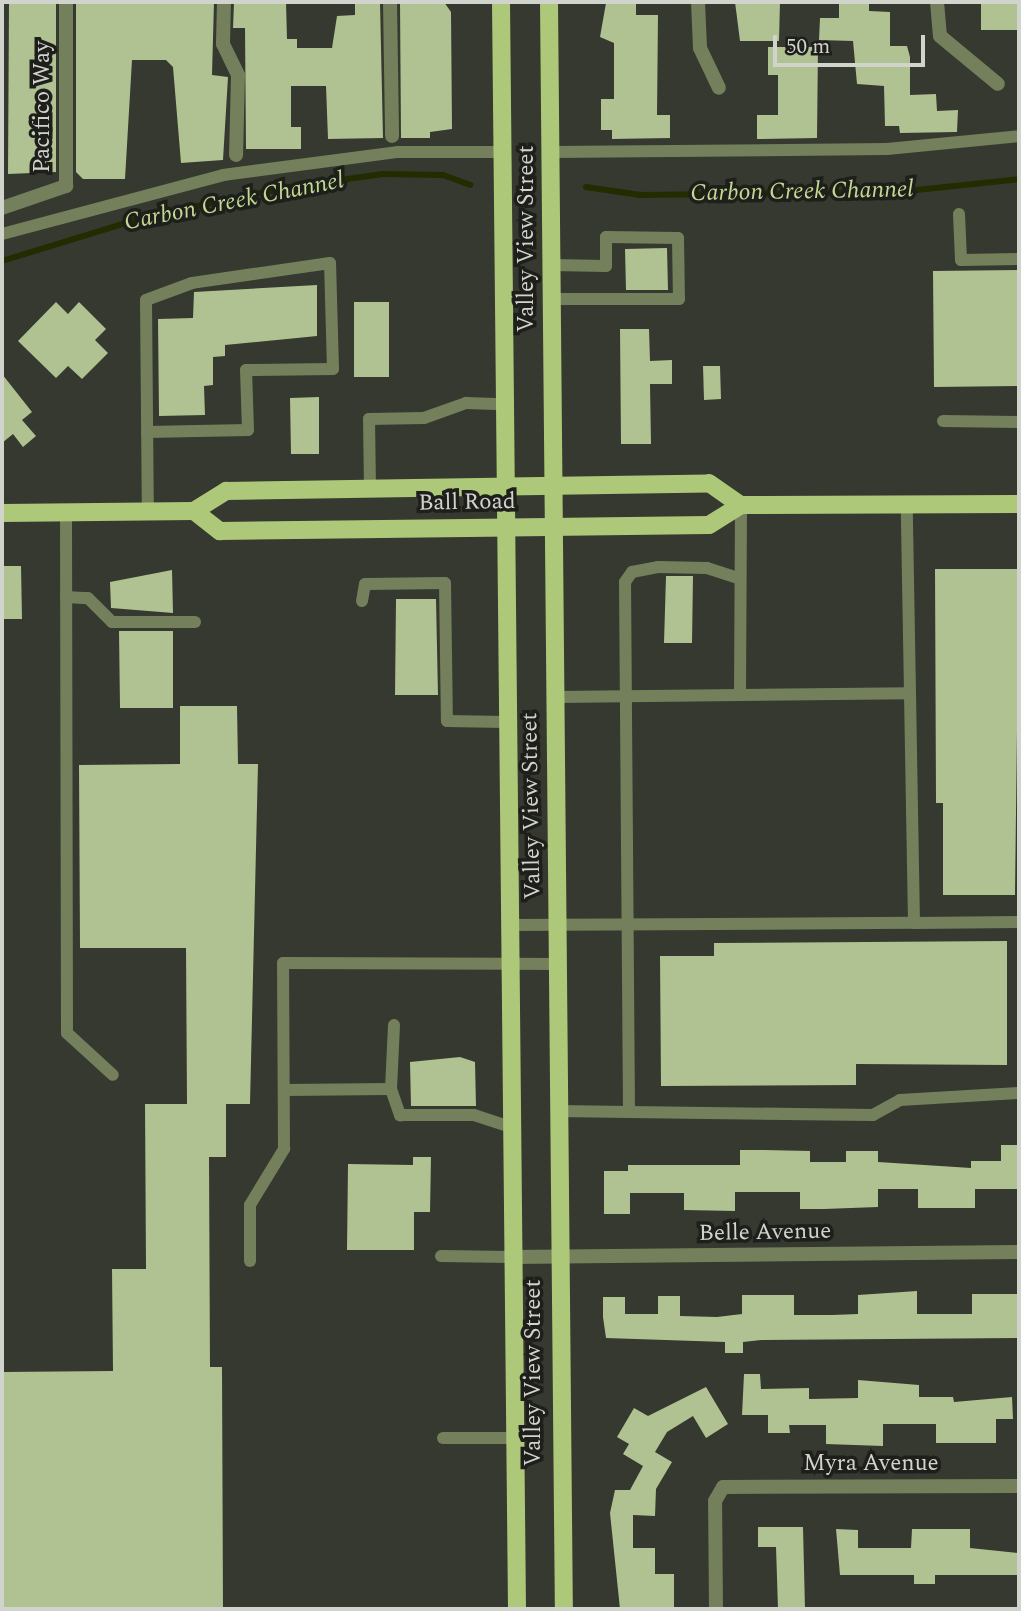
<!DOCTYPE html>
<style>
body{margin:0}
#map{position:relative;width:1021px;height:1611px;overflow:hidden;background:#35392f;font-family:Spectral,serif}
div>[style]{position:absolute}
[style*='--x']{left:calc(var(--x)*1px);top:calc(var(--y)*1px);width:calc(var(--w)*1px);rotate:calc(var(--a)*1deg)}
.stream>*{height:6px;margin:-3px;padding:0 3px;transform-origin:3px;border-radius:3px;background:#212d01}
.building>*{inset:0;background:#b0c192}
.lane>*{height:12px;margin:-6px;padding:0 6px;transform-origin:6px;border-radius:6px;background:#73805b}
.street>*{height:14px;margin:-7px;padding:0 7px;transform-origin:7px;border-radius:7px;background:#73805b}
.primary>*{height:18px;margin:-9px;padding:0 9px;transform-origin:9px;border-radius:9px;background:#aec879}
span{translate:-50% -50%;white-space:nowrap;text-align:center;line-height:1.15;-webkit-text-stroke:7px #1e1f1b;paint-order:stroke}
.street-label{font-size:23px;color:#d1d3cd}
.water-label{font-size:24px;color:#c1d992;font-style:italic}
.frame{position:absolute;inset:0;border:4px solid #d1d3cd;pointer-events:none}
.scale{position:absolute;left:773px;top:35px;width:152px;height:32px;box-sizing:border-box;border:4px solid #d1d3cd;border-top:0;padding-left:9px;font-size:21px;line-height:24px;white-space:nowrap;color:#d1d3cd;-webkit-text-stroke:5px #1e1f1b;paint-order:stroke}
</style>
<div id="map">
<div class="stream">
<i style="--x:586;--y:187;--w:55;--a:8.4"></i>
<i style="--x:640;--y:195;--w:258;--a:-0.7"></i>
<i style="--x:898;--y:192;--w:122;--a:-6.1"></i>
<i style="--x:2;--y:261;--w:153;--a:-17.1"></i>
<i style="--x:148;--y:216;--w:145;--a:-11.5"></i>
<i style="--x:290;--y:187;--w:94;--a:-8"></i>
<i style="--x:383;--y:174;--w:60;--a:1"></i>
<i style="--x:443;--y:175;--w:29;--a:20"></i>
</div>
<div class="building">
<i style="clip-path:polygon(9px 2px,56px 2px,56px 172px,8px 174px)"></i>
<i style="clip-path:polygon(76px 2px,214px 2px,212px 75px,228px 77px,223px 160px,181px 163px,173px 67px,166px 60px,132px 60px,125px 179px,83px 179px,76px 172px)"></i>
<i style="clip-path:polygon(234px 2px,286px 2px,287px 39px,297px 39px,297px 48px,332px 48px,337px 16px,355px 15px,355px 2px,380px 2px,383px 138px,328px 139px,326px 86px,291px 86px,291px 127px,301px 127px,301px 149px,246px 149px,245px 28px,233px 28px)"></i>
<i style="clip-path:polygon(400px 2px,444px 2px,451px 12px,452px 129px,430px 132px,430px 138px,401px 138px)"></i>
<i style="clip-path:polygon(735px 2px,780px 2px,779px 41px,740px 41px)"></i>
<i style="clip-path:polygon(839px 2px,869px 2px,869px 11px,890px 12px,890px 46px,907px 46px,910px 57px,910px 95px,936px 94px,937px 111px,958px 110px,957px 132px,900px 133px,899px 126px,885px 126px,884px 86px,857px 84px,853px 41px,819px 40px,820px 18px,839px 18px)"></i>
<i style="clip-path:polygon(981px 2px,1019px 2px,1019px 30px,981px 30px)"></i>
<i style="clip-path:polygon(606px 3px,636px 3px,636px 15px,658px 15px,657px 115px,670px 115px,670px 138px,612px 139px,612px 130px,601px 130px,601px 99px,614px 99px,614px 43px,600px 37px)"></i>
<i style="clip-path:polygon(768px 47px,818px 47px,817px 138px,757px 139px,757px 115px,778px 115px,778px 75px,768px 75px)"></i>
<i style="clip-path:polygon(667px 248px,668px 290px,626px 290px,625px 249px)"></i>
<i style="clip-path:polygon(1019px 270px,1019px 386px,934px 387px,933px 271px)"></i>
<i style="clip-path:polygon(317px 285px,317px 336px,225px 345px,225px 356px,213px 357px,213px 385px,204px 386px,205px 415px,159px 416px,158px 319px,193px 318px,194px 292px)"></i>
<i style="clip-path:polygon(56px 302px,68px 314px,79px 302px,106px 329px,95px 340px,108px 353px,82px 379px,68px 366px,56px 378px,18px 341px)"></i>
<i style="clip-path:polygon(354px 302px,389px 302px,389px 377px,354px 377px)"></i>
<i style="clip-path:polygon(620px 329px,649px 329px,650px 361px,672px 360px,672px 384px,650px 384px,651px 444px,621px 444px)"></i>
<i style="clip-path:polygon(703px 366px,720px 366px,721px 399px,704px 400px)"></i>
<i style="clip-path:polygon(2px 374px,32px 412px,22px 420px,36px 436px,23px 447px,13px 434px,2px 443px)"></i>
<i style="clip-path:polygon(319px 397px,319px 454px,291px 454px,290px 398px)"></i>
<i style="clip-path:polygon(2px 566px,21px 566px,22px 619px,2px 619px)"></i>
<i style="clip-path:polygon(935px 569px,1019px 569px,1015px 895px,943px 895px,943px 803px,936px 803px)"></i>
<i style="clip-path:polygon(172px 570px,173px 613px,111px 608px,110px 582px)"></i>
<i style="clip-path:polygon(666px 576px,693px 576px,692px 643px,664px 643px)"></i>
<i style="clip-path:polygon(396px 599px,436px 599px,438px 695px,395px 695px)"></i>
<i style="clip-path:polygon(119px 631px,173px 631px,173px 708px,120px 708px)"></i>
<i style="clip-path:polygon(180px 706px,237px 706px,238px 764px,258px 764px,250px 1104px,226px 1104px,226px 1157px,209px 1157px,210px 1367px,222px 1367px,223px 1609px,2px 1609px,2px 1372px,113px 1371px,112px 1269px,146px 1269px,145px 1104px,187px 1104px,186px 948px,80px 948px,79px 765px,180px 764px)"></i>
<i style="clip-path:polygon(1007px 941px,1007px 1065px,856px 1064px,856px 1085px,661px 1086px,660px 956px,714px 956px,714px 943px)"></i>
<i style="clip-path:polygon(460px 1057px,475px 1062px,476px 1106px,411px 1106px,410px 1062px)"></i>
<i style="clip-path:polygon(1001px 1145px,1019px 1145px,1019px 1189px,975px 1189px,975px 1208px,918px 1208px,918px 1189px,878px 1189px,878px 1207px,824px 1209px,800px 1209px,800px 1192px,735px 1192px,735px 1211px,684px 1210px,684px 1193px,630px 1193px,630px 1214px,604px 1214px,604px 1171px,628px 1171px,628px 1165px,740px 1165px,740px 1150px,764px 1150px,810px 1151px,810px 1162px,846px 1162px,846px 1151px,878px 1151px,878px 1162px,971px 1168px,971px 1161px,1001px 1161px)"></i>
<i style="clip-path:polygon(413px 1157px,431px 1157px,430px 1212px,414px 1212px,414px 1250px,347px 1250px,348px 1164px,413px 1165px)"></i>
<i style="clip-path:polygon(917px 1291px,917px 1314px,972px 1314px,972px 1294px,1019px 1294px,1019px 1338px,761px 1340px,743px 1342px,743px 1353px,725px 1353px,725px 1342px,606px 1338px,603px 1317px,603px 1297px,625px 1297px,625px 1314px,658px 1314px,658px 1296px,680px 1296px,680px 1316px,717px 1317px,742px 1314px,742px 1295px,794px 1295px,794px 1315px,832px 1315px,858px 1314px,858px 1295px)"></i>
<i style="clip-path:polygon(744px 1374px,760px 1374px,761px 1389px,809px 1388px,809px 1399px,858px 1398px,858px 1380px,919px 1385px,919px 1397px,953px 1397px,954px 1402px,1012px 1397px,1013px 1419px,996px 1419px,996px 1443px,936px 1443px,936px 1424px,883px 1424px,883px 1446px,826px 1444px,826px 1425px,789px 1425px,790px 1433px,768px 1433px,768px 1415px,742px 1415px)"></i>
<i style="clip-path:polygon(706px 1387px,728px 1424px,706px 1438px,693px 1416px,667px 1432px,655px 1452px,672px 1462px,656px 1489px,655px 1516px,633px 1515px,633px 1548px,655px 1548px,655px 1574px,674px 1574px,674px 1609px,620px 1609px,610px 1513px,615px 1490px,630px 1490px,643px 1466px,623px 1454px,629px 1444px,617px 1437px,634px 1408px,648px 1416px)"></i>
<i style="clip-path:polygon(758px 1527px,803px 1527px,805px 1609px,778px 1609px,776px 1547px,758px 1547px)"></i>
<i style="clip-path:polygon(836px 1529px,858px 1530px,858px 1548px,911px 1548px,912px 1529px,970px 1529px,970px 1548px,1019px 1553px,1019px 1575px,935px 1575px,935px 1584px,914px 1584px,914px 1575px,840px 1575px)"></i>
</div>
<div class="lane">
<i style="--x:551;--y:152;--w:336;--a:-0.5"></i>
<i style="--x:887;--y:149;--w:133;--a:-5.6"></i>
<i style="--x:959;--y:214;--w:46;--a:87.5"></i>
<i style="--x:961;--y:260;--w:58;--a:-1"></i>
<i style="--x:2;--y:234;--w:229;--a:-14.9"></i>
<i style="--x:223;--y:175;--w:177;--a:-7.5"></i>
<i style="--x:398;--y:152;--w:105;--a:0"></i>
<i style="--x:552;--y:265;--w:54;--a:1.1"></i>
<i style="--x:606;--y:266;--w:29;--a:-90"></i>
<i style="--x:606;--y:237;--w:72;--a:0.8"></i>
<i style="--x:678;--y:238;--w:61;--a:89.1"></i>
<i style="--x:679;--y:299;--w:127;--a:180"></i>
<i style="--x:943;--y:421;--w:76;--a:0.8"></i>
<i style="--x:147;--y:432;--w:101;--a:-1.1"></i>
<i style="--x:248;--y:430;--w:60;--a:-91.9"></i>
<i style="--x:246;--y:370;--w:87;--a:-0.7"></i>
<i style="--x:333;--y:369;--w:106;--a:-91.6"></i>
<i style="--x:330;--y:263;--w:139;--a:171.8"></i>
<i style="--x:192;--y:283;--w:49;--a:159.7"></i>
<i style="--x:146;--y:300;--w:211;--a:89.5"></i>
<i style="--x:370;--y:489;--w:70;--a:-90.8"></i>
<i style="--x:369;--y:419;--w:55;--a:-1"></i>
<i style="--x:424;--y:418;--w:45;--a:-19.7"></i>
<i style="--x:466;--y:403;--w:38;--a:2"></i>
<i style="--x:66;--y:512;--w:521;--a:89.89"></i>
<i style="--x:67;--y:1033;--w:62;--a:42.4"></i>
<i style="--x:66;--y:597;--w:22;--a:3"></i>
<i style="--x:88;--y:598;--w:34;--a:45"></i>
<i style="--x:112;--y:622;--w:83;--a:0"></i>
<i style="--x:362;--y:601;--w:17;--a:-80"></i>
<i style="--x:365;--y:584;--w:80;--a:-0.7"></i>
<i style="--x:445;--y:583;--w:138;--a:89.2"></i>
<i style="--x:447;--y:721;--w:59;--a:1"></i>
<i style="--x:740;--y:695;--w:190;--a:-89.7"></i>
<i style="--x:556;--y:697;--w:354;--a:-0.6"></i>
<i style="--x:914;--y:923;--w:105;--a:-0.5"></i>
<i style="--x:508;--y:925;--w:406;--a:-0.3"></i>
<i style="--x:914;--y:923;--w:419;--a:-91"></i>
<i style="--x:391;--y:1089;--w:28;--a:71"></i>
<i style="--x:400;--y:1115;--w:74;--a:0"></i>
<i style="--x:474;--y:1115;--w:38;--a:18"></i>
<i style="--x:284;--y:1090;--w:107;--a:-0.5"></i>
<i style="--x:391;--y:1089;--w:64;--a:-87.3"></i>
<i style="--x:557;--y:1111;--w:72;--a:0.8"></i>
<i style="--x:629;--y:1112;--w:530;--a:-90.43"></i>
<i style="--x:625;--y:582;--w:12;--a:-55"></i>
<i style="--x:632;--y:572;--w:26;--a:-11"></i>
<i style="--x:658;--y:567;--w:49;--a:1.2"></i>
<i style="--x:707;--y:568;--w:35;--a:18"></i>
<i style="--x:629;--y:1112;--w:244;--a:0.7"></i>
<i style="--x:873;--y:1115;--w:31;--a:-29"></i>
<i style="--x:900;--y:1100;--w:119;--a:-3.4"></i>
<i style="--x:441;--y:1256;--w:71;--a:0.8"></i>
<i style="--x:250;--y:1261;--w:56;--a:-90"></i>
<i style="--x:250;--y:1205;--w:66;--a:-58.7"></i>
<i style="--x:284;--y:1149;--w:186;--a:-90.3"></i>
<i style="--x:283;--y:963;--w:275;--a:0.2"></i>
<i style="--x:443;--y:1438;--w:70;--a:0"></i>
</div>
<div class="street">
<i style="--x:224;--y:2;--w:42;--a:91.4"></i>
<i style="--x:223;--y:44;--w:34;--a:64"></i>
<i style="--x:238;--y:75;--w:80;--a:91.4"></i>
<i style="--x:390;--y:2;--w:134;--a:89.1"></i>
<i style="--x:698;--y:2;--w:46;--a:87.5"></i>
<i style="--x:700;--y:48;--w:44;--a:64.6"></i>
<i style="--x:937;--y:2;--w:34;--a:85"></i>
<i style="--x:940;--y:36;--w:75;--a:39.6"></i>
<i style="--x:2;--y:208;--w:68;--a:-19"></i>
<i style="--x:66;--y:186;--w:184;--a:-90"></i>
<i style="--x:512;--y:1257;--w:507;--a:-0.57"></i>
<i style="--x:716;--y:1609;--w:108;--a:-90.5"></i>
<i style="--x:715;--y:1501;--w:16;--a:-60"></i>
<i style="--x:723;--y:1487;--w:296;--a:-0.2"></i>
</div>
<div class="primary">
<i style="--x:501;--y:2;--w:1607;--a:89.43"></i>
<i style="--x:549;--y:2;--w:1607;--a:89.47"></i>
<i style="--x:194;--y:511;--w:33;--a:38"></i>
<i style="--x:220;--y:531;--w:489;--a:-0.7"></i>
<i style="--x:709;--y:525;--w:38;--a:-32"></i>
<i style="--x:741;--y:505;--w:278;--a:-0.2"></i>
<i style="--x:2;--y:513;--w:192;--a:-0.6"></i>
<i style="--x:194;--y:511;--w:38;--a:-32"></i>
<i style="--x:226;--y:491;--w:483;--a:-0.9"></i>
<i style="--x:709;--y:483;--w:39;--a:35"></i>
</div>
<div class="street-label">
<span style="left:43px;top:107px;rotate:-90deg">Pacifico Way</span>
<span style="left:527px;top:239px;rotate:-90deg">Valley View Street</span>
<span style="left:467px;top:503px;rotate:-1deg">Ball Road</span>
<span style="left:532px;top:806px;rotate:-91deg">Valley View Street</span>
<span style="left:765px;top:1233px;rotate:-1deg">Belle Avenue</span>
<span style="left:534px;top:1373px;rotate:-90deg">Valley View Street</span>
<span style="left:871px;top:1464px">Myra Avenue</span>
</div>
<div class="water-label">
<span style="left:802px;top:192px;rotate:-1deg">Carbon Creek Channel</span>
<span style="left:234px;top:202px;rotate:-11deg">Carbon Creek Channel</span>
</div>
<div class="frame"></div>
<div class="scale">50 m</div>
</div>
